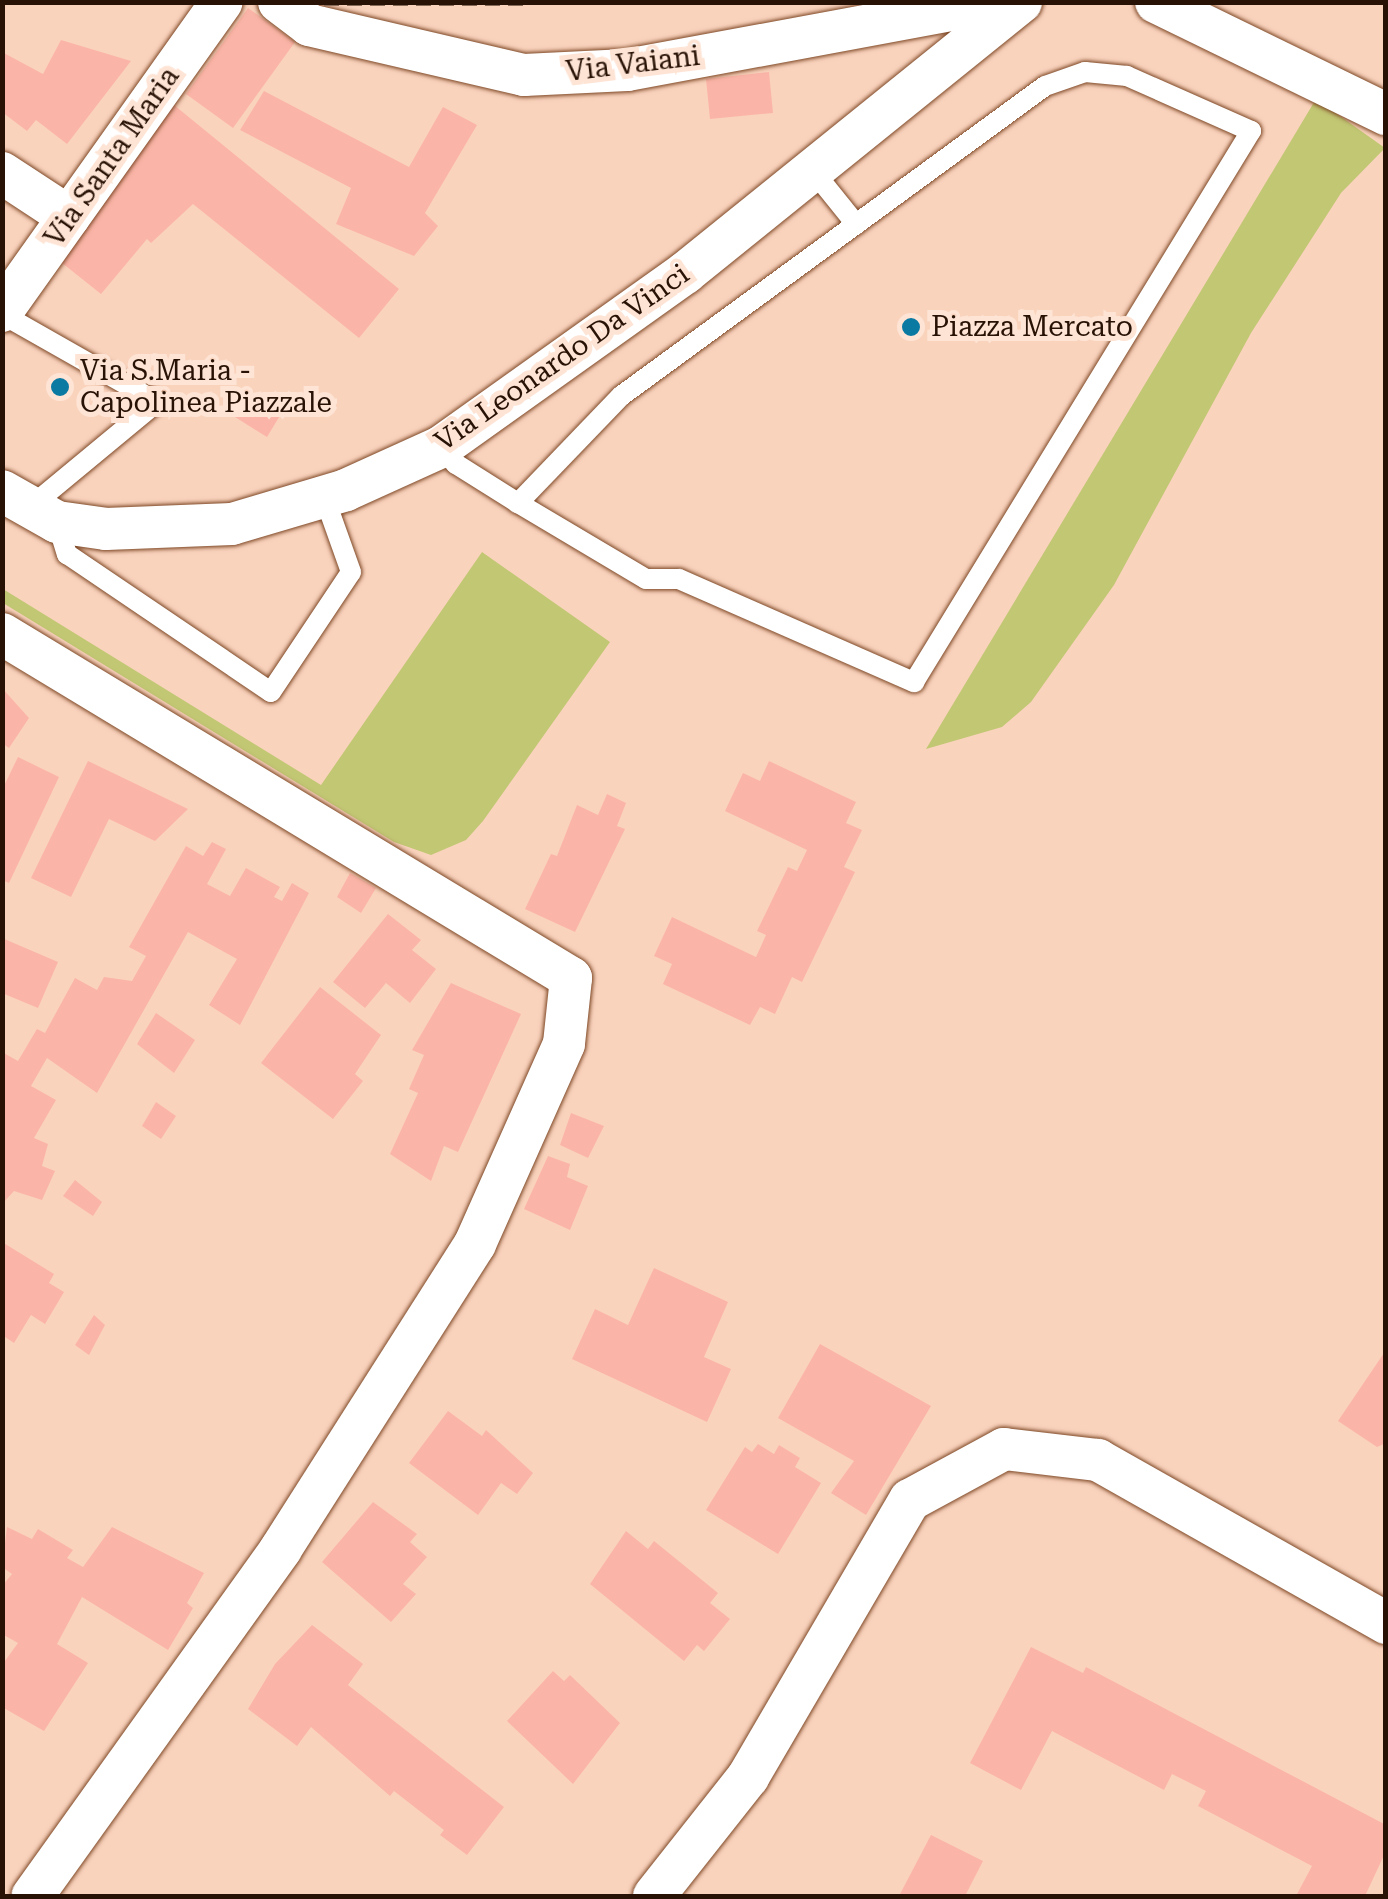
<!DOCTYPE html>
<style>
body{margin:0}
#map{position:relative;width:1388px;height:1899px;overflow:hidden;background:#fad3bd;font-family:"Roboto Serif",serif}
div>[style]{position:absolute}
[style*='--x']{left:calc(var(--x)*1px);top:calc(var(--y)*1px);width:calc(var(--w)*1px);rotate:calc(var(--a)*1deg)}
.green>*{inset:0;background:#c2c774}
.building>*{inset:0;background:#fbb5a8}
.roads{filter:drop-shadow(0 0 2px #7e4826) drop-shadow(0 0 2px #7e4826)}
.lane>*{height:20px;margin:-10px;padding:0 10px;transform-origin:10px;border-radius:10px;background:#fff}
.street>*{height:42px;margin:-21px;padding:0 21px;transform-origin:21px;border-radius:21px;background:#fff}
.rail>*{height:8px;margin-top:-4px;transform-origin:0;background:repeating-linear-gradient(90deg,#876a58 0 15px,transparent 0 23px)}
.dots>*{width:28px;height:28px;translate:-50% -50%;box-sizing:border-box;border:5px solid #fee4d5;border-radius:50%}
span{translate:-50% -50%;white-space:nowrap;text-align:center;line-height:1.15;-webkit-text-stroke:10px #fee4d5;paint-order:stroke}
.street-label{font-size:28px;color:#281205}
.poi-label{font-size:28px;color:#281205}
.left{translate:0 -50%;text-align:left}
.frame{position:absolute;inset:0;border:5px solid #281205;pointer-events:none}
</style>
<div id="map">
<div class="green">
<i style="clip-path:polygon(1316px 99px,1385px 148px,1341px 193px,1251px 333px,1114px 585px,1031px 702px,1002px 727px,926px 749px)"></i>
<i style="clip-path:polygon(482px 552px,610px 642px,483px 821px,466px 840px,431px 855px,394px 842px,3px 603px,3px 589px,321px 785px)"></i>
</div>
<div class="building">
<i style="clip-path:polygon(248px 8px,295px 42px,233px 128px,186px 94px)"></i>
<i style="clip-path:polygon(61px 40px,131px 61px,67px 144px,36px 120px,27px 131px,2px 112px,2px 52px,43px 74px)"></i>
<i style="clip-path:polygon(769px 72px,773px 113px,710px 119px,706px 79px)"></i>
<i style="clip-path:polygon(264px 91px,409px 167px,443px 107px,477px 125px,425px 213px,438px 226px,414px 256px,336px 224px,351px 188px,240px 130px)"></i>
<i style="clip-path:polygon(174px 105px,399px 289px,359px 338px,193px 204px,151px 243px,147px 239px,101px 294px,52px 255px)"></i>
<i style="clip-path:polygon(249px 395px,281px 414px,267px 437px,235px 417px)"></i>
<i style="clip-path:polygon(2px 688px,29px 718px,9px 748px,2px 743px)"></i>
<i style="clip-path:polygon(18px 757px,59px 777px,9px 883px,2px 880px,2px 790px)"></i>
<i style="clip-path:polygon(88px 761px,188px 809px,155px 841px,109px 819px,71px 897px,31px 878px)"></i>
<i style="clip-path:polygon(769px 761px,856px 802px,846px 823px,862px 830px,844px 867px,855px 872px,802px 982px,792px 977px,775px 1014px,760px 1007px,750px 1025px,663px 984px,672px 964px,654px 956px,672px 917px,756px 957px,766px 935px,757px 931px,788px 867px,797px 871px,807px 850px,725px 811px,743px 773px,760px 781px)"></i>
<i style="clip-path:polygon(607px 794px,626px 803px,617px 826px,625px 829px,575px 932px,525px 909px,551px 854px,557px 856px,577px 805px,598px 815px)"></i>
<i style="clip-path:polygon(212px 842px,226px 849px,207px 884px,230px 896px,246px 868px,280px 887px,274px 897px,282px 901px,292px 883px,309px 893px,240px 1025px,209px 1005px,237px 959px,188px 932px,97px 1093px,47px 1058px,31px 1086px,56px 1100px,34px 1138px,48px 1144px,42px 1166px,55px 1171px,42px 1200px,14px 1191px,2px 1204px,2px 1052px,18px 1061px,37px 1029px,45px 1033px,75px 978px,97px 990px,104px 977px,132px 981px,146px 956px,129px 947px,186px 846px,203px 856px)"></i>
<i style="clip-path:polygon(350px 873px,376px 888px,361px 913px,337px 897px)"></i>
<i style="clip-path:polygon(388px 914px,421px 940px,412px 950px,436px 969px,410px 1003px,386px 983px,365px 1008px,333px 982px)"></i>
<i style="clip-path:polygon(2px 938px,58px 962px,38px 1008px,2px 993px)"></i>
<i style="clip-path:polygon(451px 983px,521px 1014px,458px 1152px,444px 1146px,431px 1181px,390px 1154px,418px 1093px,409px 1089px,424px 1055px,412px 1050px)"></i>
<i style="clip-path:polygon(320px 987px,381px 1035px,355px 1074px,363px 1081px,333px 1119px,261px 1063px)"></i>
<i style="clip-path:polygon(156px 1013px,195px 1040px,174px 1073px,137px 1044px)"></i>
<i style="clip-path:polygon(156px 1102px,176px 1116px,161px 1139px,142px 1126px)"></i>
<i style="clip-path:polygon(571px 1113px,604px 1126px,588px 1158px,560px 1145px)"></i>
<i style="clip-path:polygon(548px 1156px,570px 1164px,567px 1177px,588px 1186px,570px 1230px,524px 1209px)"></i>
<i style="clip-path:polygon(75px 1180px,102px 1202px,93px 1216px,63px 1196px)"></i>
<i style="clip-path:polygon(2px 1242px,54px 1274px,49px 1283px,64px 1292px,45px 1324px,31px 1315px,14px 1343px,2px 1335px)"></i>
<i style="clip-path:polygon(654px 1268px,728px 1302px,704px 1357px,731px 1369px,707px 1422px,572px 1359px,595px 1309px,628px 1325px)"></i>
<i style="clip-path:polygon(94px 1315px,105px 1325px,89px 1355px,75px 1345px)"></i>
<i style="clip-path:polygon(820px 1344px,931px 1406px,866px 1515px,831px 1493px,854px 1461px,778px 1418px)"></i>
<i style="clip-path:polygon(1386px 1350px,1386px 1443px,1377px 1447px,1338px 1421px)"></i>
<i style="clip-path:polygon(448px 1411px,482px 1436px,486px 1430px,533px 1473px,517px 1494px,501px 1483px,478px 1515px,409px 1463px)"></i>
<i style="clip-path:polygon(758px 1444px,774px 1454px,779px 1445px,800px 1458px,795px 1467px,821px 1483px,778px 1554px,706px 1510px,745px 1447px,752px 1452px)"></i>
<i style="clip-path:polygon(373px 1502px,417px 1534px,410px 1542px,427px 1557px,403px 1584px,416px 1594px,391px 1622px,322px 1562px)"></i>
<i style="clip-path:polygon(7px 1527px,32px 1539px,38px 1529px,73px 1550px,67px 1558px,83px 1567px,112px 1527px,204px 1573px,187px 1603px,193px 1608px,168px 1650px,82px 1597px,57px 1644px,88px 1663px,44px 1731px,2px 1707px,2px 1665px,18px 1643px,2px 1634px,2px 1586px,12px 1574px,2px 1567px)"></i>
<i style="clip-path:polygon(626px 1531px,648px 1549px,654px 1541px,718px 1593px,710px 1603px,730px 1619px,704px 1651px,697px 1645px,684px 1661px,590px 1584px)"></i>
<i style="clip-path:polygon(312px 1625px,363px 1664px,348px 1685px,504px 1807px,467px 1855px,440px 1835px,444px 1830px,394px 1791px,390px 1796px,311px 1727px,297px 1746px,248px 1709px,275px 1664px)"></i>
<i style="clip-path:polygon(1031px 1647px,1083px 1673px,1086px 1667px,1386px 1825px,1386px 1851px,1365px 1896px,1296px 1896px,1312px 1866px,1198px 1806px,1206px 1791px,1172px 1774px,1164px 1790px,1052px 1731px,1021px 1790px,970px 1763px)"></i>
<i style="clip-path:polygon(553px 1671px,564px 1681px,570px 1675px,620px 1723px,573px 1784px,507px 1721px)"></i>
<i style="clip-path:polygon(931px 1835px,983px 1861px,965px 1896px,899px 1896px)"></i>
</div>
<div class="roads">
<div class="lane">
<i style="--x:814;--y:172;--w:67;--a:51.1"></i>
<i style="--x:2;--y:314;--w:178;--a:29.6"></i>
<i style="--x:157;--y:402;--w:165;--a:140.4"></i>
<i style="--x:441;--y:447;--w:23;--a:49"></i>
<i style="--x:456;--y:464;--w:73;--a:32.2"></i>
<i style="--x:518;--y:503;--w:149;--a:30.7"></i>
<i style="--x:646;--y:579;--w:33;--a:0"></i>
<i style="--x:679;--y:579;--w:257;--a:23.7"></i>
<i style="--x:914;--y:682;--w:646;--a:-58.55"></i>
<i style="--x:1251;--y:131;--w:136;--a:-156.1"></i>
<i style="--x:1127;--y:76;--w:42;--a:-174.6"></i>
<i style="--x:1085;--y:72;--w:42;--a:160.7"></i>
<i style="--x:1045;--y:86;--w:525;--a:143.83"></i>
<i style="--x:621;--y:396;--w:149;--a:133.9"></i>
<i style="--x:57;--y:522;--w:34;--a:73"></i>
<i style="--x:67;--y:554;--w:246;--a:34.1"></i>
<i style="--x:271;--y:692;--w:144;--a:-56.3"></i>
<i style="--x:351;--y:572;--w:81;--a:-109.6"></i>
</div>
<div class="street">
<i style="--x:279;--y:2;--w:38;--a:37"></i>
<i style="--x:309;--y:25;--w:221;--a:13.1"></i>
<i style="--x:524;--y:75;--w:103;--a:-2.8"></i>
<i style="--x:627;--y:70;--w:374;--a:-10.5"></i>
<i style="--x:1156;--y:2;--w:256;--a:26"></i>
<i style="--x:2;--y:173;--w:80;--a:33.3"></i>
<i style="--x:2;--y:311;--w:379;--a:-54.6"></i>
<i style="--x:2;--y:491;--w:63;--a:29.4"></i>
<i style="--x:57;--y:522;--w:49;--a:8.1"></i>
<i style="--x:106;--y:529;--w:126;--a:-2.3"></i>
<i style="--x:232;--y:524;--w:119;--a:-16.6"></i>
<i style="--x:346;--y:490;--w:104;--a:-24.4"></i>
<i style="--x:441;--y:447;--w:300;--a:-35.5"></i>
<i style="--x:685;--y:273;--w:432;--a:-38.9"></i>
<i style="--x:2;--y:634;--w:665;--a:31.16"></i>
<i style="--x:571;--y:978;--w:66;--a:96.1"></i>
<i style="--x:564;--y:1044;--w:219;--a:114"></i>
<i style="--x:475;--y:1244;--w:361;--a:122.5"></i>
<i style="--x:281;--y:1549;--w:427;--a:125.6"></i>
<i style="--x:654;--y:1896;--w:152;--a:-51.7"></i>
<i style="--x:748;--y:1777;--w:321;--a:-59.7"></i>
<i style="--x:910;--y:1500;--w:107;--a:-28.5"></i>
<i style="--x:1004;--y:1449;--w:95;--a:6.7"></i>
<i style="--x:1098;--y:1460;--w:331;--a:29.5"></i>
</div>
</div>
<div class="rail">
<i style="--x:324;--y:2;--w:207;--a:0"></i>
</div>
<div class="dots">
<i style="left:911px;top:327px;background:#0a7aa3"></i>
<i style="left:60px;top:387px;background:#0a7aa3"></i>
</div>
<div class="street-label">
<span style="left:633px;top:64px;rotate:-7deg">Via Vaiani</span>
<span style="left:112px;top:157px;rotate:-55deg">Via Santa Maria</span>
<span style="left:562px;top:358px;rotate:-35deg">Via Leonardo Da Vinci</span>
</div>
<div class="poi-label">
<span class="left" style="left:931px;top:327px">Piazza Mercato</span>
<span class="left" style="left:80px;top:387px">Via S.Maria -<br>Capolinea Piazzale</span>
</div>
<div class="frame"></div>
</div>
